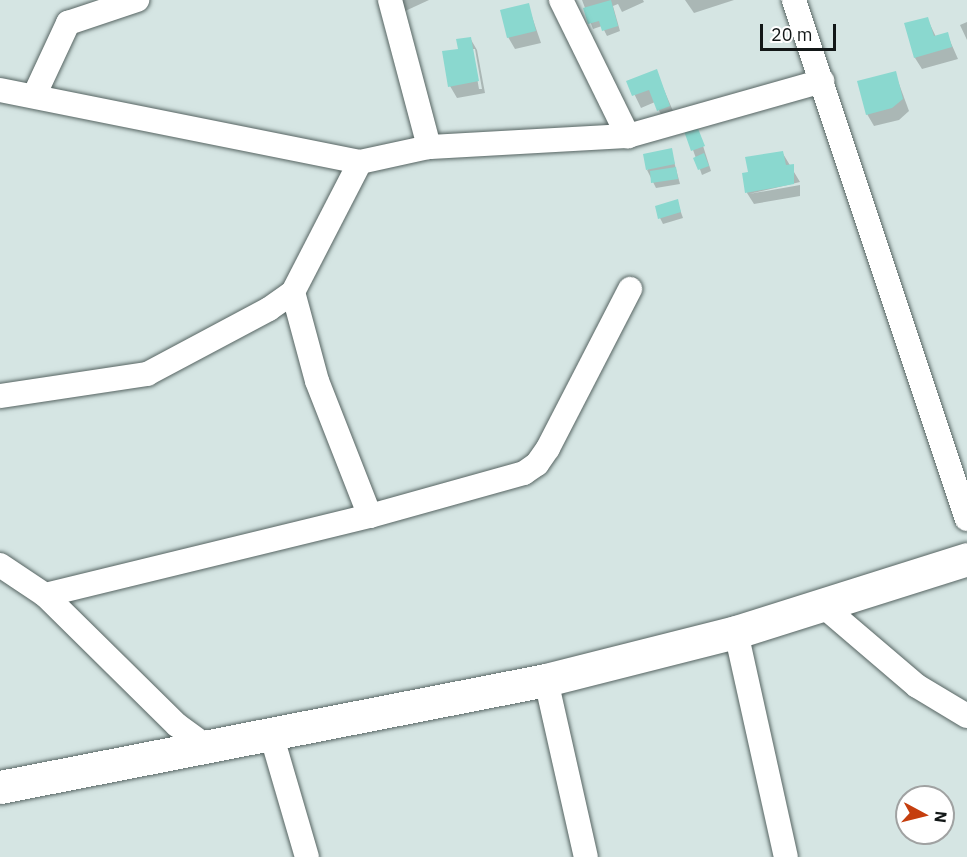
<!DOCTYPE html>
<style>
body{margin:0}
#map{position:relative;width:967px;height:857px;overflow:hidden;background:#d5e5e3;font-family:"IBM Plex Sans",sans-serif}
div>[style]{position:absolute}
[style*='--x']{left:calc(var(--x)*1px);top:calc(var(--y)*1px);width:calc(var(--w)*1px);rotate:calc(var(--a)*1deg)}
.shadow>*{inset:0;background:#0003}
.building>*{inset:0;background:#8ad8cf}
.roads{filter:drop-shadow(0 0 2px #566462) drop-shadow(0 0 2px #566462)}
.street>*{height:24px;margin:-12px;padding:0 12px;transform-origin:12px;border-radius:12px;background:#fff}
.secondary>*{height:33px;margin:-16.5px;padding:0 16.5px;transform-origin:16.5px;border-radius:16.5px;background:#fff}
span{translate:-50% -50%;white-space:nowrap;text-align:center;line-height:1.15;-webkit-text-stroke:4.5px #fff;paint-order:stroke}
.north{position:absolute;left:895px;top:785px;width:60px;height:60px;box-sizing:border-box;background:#fff;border:2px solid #a0a2a2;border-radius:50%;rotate:97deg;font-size:16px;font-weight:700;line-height:24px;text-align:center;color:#121717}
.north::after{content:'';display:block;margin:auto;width:21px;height:27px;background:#c53e0e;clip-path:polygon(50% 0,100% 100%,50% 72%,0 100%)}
.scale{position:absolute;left:760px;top:24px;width:76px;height:27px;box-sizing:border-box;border:3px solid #121717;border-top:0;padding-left:8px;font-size:18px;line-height:21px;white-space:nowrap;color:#121717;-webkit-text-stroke:4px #fff;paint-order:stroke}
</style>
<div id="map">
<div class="shadow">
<i style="clip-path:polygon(396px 0,429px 0,403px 12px)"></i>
<i style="clip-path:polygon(582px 0,643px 0,644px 2px,622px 12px,618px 4px,613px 6px,620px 31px,607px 36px,602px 26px,593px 29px)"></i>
<i style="clip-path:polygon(685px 0,734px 0,694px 13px)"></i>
<i style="clip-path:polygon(528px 5px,541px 43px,515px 49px,508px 37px)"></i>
<i style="clip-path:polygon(927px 18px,936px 37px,947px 34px,958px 59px,922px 69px,915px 58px)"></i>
<i style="clip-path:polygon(967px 22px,967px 40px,960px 25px)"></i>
<i style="clip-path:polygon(evenodd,470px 38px,477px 50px,485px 93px,457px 98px,450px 86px,459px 50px,470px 38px,472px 49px,475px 49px,482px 89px,479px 89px,472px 49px)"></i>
<i style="clip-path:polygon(656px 71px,676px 118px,665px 123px,655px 102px,641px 108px,628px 81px)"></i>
<i style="clip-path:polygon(895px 73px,909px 111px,899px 120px,874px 126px,867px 114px)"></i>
<i style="clip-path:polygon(697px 127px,711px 171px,702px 175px,693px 150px)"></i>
<i style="clip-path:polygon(671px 150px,680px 184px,656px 188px,647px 170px)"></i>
<i style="clip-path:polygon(782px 152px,800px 182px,749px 194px,800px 185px,800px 196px,754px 204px,747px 193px,750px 173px)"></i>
<i style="clip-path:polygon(677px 201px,683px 218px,663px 224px,660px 218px)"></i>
</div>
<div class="building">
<i style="clip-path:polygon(611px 0,618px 26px,602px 31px,599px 21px,588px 24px,583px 8px)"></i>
<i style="clip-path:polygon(529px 3px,536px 31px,507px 38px,500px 10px)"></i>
<i style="clip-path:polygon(928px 17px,934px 36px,948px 32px,952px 47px,914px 58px,904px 23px)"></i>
<i style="clip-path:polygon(471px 37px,479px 81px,448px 87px,442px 51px,458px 49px,456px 39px)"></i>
<i style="clip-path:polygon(657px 69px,670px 106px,657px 111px,649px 90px,632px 96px,626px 81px)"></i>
<i style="clip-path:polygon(896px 71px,903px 99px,892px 108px,866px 115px,857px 81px)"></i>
<i style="clip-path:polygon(697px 126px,705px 146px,691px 151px,684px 131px)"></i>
<i style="clip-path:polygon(672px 148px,675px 164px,646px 170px,643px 154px)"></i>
<i style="clip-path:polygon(783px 151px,786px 165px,794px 164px,794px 184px,745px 193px,742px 173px,748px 172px,745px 157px)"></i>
<i style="clip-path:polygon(704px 153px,709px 166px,698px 170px,693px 158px)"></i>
<i style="clip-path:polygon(676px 167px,678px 179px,651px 183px,650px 171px)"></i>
<i style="clip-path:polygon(678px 199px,681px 212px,658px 219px,655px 206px)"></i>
</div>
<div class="roads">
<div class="street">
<i style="--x:390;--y:0;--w:152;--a:75.1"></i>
<i style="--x:561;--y:0;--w:152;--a:63.8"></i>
<i style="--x:794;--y:0;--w:547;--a:71.57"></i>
<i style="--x:0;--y:90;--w:367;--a:11.3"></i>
<i style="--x:360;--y:162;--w:71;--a:-12.3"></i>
<i style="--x:429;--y:147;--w:199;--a:-3.2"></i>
<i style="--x:628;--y:136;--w:202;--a:-15.8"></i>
<i style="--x:34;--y:96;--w:81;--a:-65"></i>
<i style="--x:68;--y:23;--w:73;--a:-18.4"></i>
<i style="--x:293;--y:292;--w:92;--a:74.9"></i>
<i style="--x:317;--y:381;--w:145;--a:68.6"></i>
<i style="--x:0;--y:396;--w:149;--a:-8.5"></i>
<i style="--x:147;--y:374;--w:138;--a:-28"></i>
<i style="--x:269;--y:309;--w:29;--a:-35"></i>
<i style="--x:293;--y:292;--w:146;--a:-62.7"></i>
<i style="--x:0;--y:565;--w:54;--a:33.7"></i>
<i style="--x:45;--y:595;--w:185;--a:44.6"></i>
<i style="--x:177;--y:725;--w:36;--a:36"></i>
<i style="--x:45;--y:595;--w:334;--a:-13.7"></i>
<i style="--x:370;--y:516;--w:160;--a:-15.6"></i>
<i style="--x:524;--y:473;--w:16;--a:-35"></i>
<i style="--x:537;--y:464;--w:19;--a:-55"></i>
<i style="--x:548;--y:448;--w:179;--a:-62.7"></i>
<i style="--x:822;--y:605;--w:125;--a:40.5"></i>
<i style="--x:917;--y:686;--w:58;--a:31"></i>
<i style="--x:736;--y:632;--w:230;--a:77.5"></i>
<i style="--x:546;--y:680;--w:181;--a:77.3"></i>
<i style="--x:271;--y:734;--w:128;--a:73.7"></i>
</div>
<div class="secondary">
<i style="--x:0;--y:787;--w:556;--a:-11.09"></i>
<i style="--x:546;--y:680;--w:196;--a:-14.2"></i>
<i style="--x:736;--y:632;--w:242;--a:-17.5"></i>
</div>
</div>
<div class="north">N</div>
<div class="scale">20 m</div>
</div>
